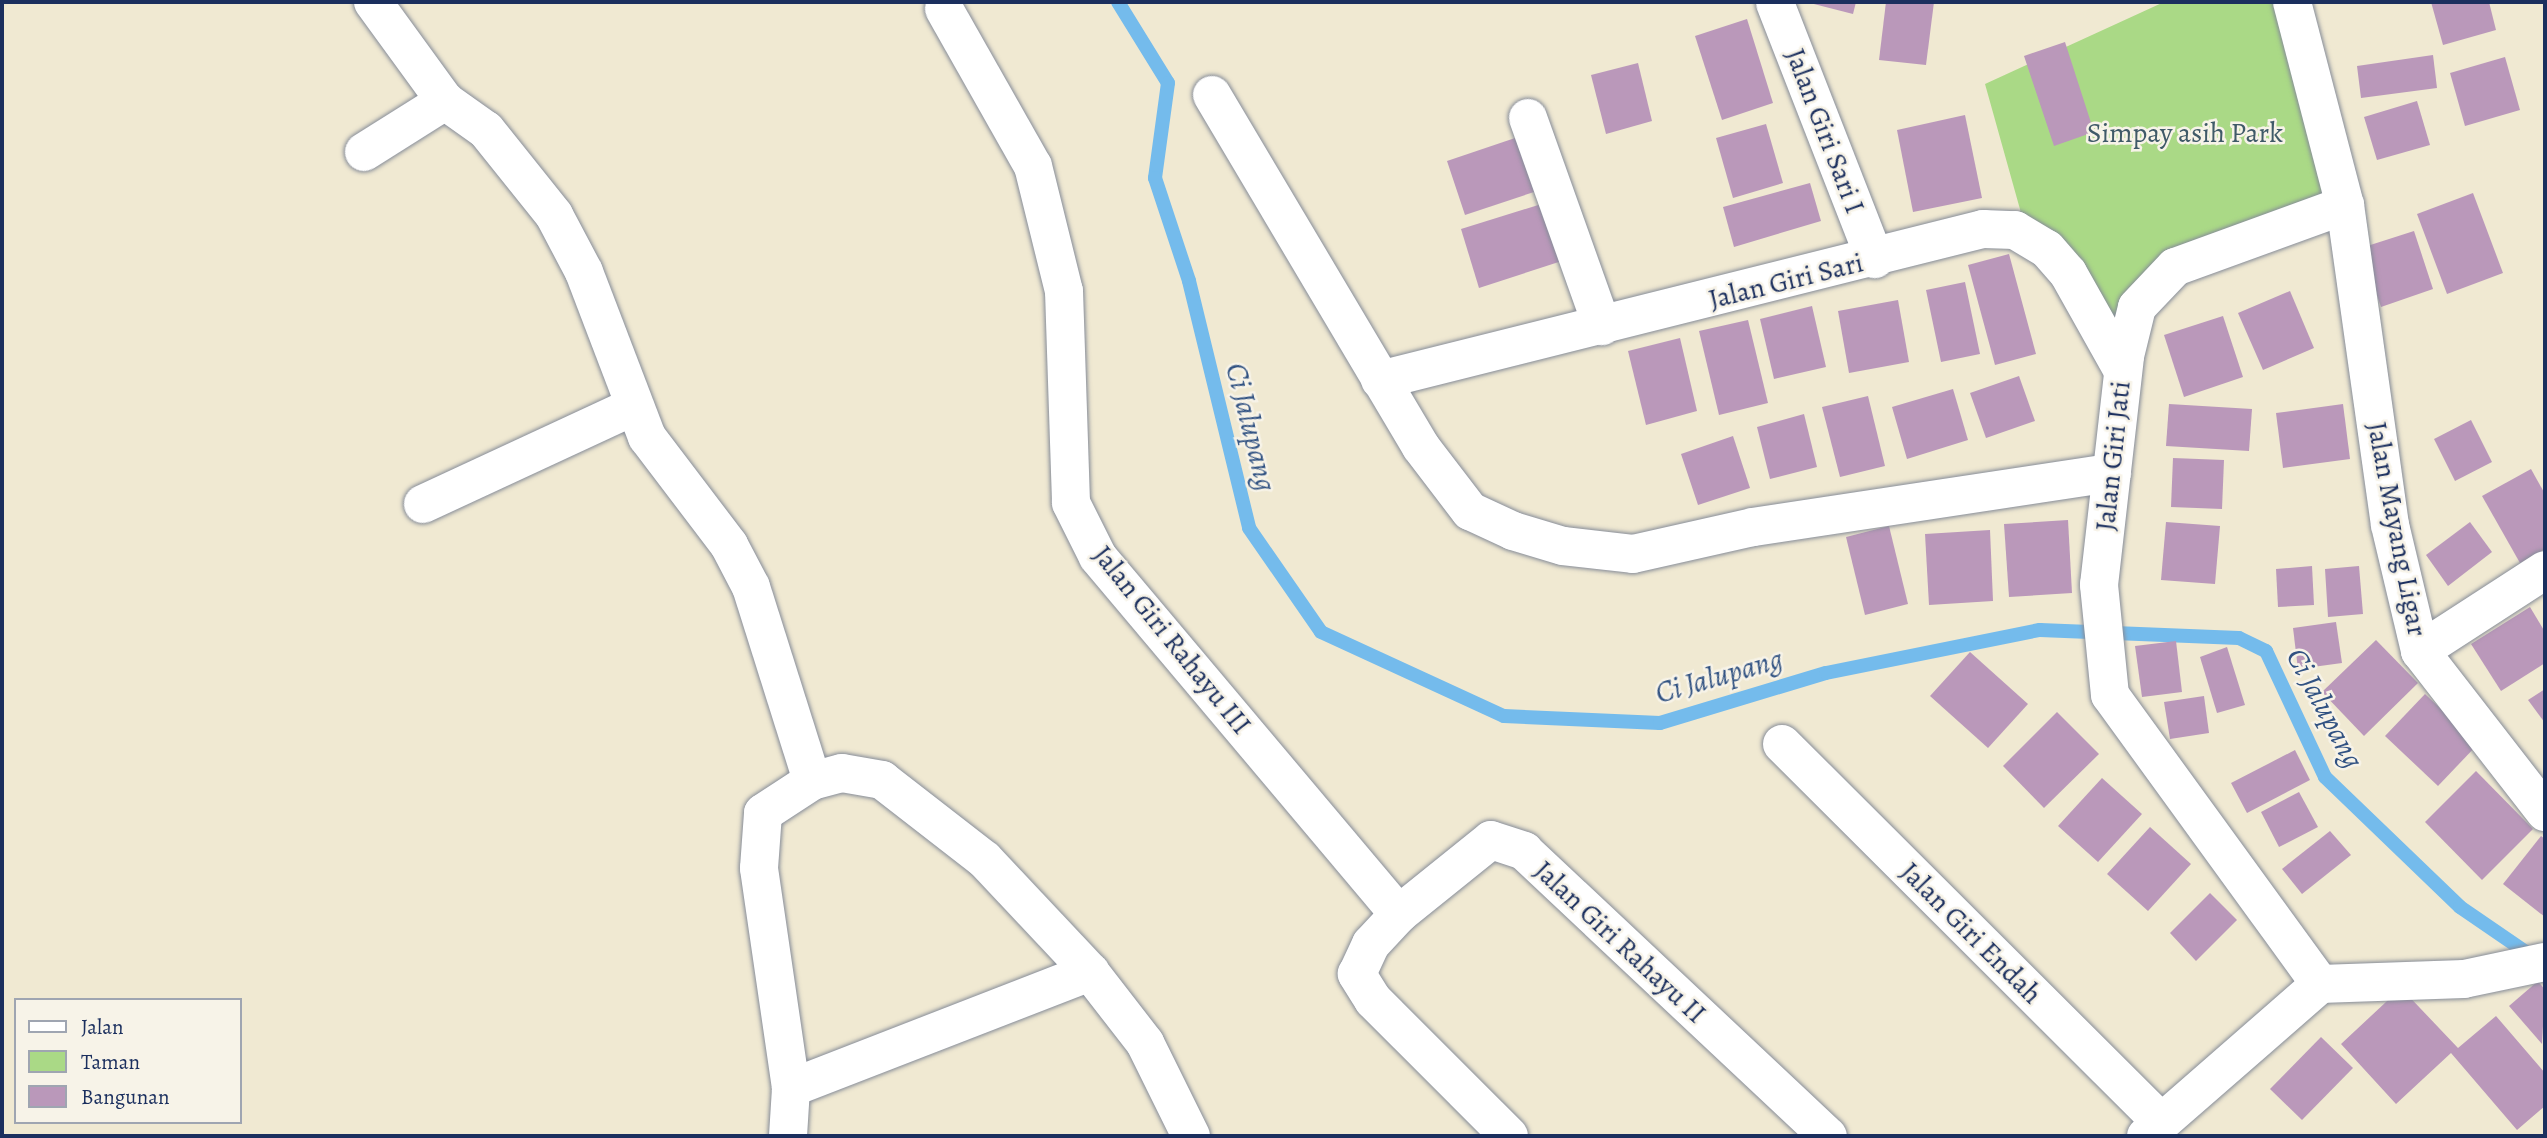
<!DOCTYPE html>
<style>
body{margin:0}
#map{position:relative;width:2547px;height:1138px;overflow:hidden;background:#f0e9d2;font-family:Alegreya,serif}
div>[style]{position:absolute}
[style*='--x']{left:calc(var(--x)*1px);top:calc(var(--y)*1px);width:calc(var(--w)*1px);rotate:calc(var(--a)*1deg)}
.green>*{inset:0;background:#aad986}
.stream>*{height:14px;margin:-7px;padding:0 7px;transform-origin:7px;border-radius:7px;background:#74bbec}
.building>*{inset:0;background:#ba98ba}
.roads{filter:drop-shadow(0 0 2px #868c98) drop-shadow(0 0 2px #868c98)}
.street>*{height:38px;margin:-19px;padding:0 19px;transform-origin:19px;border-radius:19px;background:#fff}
span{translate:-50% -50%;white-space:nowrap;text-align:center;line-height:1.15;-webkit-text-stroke:5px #f7f3e8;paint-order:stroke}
.street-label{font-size:28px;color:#1b2f5e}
.park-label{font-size:28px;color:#3f5a68}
.water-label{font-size:30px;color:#315282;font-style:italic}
.frame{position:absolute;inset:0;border:4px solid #1b2f5e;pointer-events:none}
.legend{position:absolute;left:14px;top:998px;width:228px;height:126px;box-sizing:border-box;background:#f7f3e8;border:2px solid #9fa5b1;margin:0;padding:9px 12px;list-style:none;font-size:21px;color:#1b2f5e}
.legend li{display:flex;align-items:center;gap:14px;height:35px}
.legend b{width:35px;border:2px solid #9fa5b1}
</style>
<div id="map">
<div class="green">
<i style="clip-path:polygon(2164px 2px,2282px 2px,2340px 207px,2178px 274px,2124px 372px,2023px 220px,1985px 84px)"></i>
</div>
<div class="stream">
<i style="--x:1118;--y:2;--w:95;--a:58.3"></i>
<i style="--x:1168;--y:83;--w:96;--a:97.8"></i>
<i style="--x:1155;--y:178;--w:108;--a:71.7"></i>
<i style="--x:1189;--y:281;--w:254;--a:76.3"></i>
<i style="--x:1249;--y:528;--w:126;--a:55.3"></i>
<i style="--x:1321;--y:632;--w:201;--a:24.7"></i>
<i style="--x:1504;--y:716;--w:156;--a:2.6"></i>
<i style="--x:1660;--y:723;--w:173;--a:-16.8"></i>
<i style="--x:1826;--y:673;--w:218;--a:-11.4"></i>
<i style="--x:2040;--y:630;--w:199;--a:2.3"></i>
<i style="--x:2239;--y:638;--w:30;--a:26"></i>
<i style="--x:2266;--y:651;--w:139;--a:64.9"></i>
<i style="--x:2325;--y:777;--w:187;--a:43.9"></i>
<i style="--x:2460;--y:907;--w:92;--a:34.4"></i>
</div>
<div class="building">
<i style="clip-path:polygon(1806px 2px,1856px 2px,1853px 14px)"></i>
<i style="clip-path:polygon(1886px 2px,1934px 2px,1926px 65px,1879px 60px)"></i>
<i style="clip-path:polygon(2431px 2px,2489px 2px,2496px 30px,2443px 45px)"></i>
<i style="clip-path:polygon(1747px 19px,1773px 103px,1722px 120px,1695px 36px)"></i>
<i style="clip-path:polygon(2065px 42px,2094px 132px,2054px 146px,2024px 56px)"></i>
<i style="clip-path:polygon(2433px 55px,2437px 88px,2361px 98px,2357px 66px)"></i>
<i style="clip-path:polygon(2505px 57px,2520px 110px,2465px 126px,2450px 73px)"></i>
<i style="clip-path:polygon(1638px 63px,1652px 121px,1606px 134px,1591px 75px)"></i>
<i style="clip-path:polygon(2417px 101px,2430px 145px,2377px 160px,2364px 117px)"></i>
<i style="clip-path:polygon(1965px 115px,1982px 198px,1913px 212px,1897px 130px)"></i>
<i style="clip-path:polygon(1766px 124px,1783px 183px,1733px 198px,1716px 138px)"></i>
<i style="clip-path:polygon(1521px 136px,1540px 190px,1465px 215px,1447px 161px)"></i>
<i style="clip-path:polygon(1810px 183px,1821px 221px,1734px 247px,1723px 207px)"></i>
<i style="clip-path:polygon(2473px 193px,2503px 273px,2447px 294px,2417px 214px)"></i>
<i style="clip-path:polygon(1551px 201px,1568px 259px,1479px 288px,1461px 229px)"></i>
<i style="clip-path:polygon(2414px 231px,2433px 289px,2381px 307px,2361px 248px)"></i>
<i style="clip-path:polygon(2009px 254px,2036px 354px,1995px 365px,1968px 265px)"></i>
<i style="clip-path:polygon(1965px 282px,1980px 354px,1941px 362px,1926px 290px)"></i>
<i style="clip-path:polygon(2290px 291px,2314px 348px,2263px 370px,2238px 313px)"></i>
<i style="clip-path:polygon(1898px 300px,1909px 362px,1849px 373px,1838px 311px)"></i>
<i style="clip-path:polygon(1812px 306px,1826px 367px,1774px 379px,1760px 319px)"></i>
<i style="clip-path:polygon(2223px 316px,2243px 377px,2184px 397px,2164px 335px)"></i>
<i style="clip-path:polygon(1748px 320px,1768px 403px,1719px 415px,1699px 331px)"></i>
<i style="clip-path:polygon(1680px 338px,1697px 411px,1646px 425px,1628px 351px)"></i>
<i style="clip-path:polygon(2019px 376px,2035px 421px,1986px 438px,1970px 393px)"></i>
<i style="clip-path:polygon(1953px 389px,1968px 440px,1907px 459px,1892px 407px)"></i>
<i style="clip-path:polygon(1868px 396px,1885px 466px,1840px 477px,1822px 407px)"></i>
<i style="clip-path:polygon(2169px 404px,2252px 409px,2249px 451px,2166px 446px)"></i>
<i style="clip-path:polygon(2343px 404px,2350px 459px,2283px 468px,2276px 413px)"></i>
<i style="clip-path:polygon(1804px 414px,1817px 467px,1770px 479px,1757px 427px)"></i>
<i style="clip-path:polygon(2471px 420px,2492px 462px,2455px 481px,2434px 439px)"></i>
<i style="clip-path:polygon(1733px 436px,1750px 488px,1698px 505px,1681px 454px)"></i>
<i style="clip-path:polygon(2173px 458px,2224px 460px,2222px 509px,2171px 507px)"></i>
<i style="clip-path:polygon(2531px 469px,2545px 494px,2545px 549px,2520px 563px,2482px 496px)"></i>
<i style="clip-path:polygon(2068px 520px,2072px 593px,2009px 597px,2004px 524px)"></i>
<i style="clip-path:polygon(2166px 522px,2220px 526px,2215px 584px,2161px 580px)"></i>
<i style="clip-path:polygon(2470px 522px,2492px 552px,2448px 586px,2426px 555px)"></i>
<i style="clip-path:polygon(1889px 526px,1908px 604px,1865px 615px,1846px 537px)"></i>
<i style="clip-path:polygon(1990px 530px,1993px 601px,1929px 605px,1925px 534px)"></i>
<i style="clip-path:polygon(2312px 566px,2314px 605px,2278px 607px,2276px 569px)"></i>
<i style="clip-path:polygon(2359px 566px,2363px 614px,2328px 617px,2325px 569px)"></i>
<i style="clip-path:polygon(2530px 607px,2545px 632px,2545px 663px,2501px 691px,2471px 644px)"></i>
<i style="clip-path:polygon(2336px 622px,2342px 663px,2298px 669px,2293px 628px)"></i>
<i style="clip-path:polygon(2376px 640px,2418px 683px,2364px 736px,2322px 692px)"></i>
<i style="clip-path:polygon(2176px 641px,2182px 692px,2142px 697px,2135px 646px)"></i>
<i style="clip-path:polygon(2227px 647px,2245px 705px,2217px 713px,2200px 657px)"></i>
<i style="clip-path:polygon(1970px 652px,2028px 704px,1988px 748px,1930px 696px)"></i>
<i style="clip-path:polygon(2545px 689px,2545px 723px,2528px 700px)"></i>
<i style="clip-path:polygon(2425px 694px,2478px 744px,2438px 786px,2385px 736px)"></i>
<i style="clip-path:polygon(2204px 696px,2209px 733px,2170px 739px,2164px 702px)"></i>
<i style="clip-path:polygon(2057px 712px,2099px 754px,2044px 808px,2003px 766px)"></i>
<i style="clip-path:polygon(2295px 750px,2310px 780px,2247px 813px,2231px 783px)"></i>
<i style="clip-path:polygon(2476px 771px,2533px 829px,2482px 880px,2425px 822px)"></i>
<i style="clip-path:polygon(2102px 778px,2142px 814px,2098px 862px,2058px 826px)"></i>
<i style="clip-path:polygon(2299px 792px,2318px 827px,2279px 847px,2261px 812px)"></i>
<i style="clip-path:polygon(2150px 827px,2191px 864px,2148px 911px,2107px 874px)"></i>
<i style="clip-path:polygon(2330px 831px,2351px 855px,2302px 894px,2282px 869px)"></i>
<i style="clip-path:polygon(2541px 836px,2545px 839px,2545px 917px,2503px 884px)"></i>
<i style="clip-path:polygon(2210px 893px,2237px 920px,2196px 961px,2170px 933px)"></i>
<i style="clip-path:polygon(2538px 981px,2545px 990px,2542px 1044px,2509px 1006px)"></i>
<i style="clip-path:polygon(2401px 988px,2458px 1048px,2496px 1016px,2545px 1073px,2545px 1106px,2517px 1130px,2451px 1053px,2396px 1104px,2341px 1044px)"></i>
<i style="clip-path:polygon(2321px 1037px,2353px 1068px,2302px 1120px,2270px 1089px)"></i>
</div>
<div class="roads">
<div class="street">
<i style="--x:373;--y:2;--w:122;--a:54"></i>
<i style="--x:445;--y:101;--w:50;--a:35.3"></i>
<i style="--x:486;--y:130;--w:109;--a:51.3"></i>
<i style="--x:554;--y:215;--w:64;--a:62.2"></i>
<i style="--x:584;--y:272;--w:177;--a:69.1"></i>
<i style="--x:647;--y:437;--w:136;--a:52.8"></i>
<i style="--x:729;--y:545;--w:47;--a:62.4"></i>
<i style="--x:751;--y:587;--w:203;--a:72.5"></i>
<i style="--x:2292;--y:2;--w:210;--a:75.4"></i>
<i style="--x:2345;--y:205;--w:323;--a:82"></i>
<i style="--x:2390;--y:525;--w:130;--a:76.6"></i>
<i style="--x:2420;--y:651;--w:204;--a:52.2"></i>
<i style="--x:1775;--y:3;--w:275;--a:68.7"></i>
<i style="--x:944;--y:9;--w:180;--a:60.5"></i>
<i style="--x:1033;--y:166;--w:129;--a:76.1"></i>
<i style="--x:1064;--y:291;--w:212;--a:88.1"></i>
<i style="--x:1071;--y:503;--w:60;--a:63.4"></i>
<i style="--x:1098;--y:557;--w:467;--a:49.9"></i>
<i style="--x:1212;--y:95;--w:409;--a:59.3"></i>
<i style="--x:1421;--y:447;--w:81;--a:52.6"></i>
<i style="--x:1470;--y:511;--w:47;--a:24.9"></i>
<i style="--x:1513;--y:531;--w:52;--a:16.7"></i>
<i style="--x:1563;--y:546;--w:70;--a:6.5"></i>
<i style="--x:1633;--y:554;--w:123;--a:-12.7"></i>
<i style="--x:1753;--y:527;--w:363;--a:-8.6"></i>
<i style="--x:1528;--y:118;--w:221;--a:70.4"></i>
<i style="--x:364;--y:152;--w:96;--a:-32.2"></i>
<i style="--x:1380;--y:380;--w:622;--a:-14.06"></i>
<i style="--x:1983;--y:229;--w:32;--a:2"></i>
<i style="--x:2015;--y:230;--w:37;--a:31"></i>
<i style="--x:2047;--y:249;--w:32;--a:49"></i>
<i style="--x:2068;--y:273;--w:112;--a:60.7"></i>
<i style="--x:423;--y:504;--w:233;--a:-24.9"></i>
<i style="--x:2420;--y:651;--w:149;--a:-32.9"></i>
<i style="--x:1782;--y:744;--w:535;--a:44.92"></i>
<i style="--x:2320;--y:984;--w:357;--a:-126"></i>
<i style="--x:2110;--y:695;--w:111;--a:-95.7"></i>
<i style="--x:2099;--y:585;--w:230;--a:-83.5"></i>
<i style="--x:2125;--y:356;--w:50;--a:-76.2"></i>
<i style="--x:2137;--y:307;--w:55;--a:-46.5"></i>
<i style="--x:2175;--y:267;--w:181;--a:-20"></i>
<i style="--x:791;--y:1088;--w:321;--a:-21.2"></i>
<i style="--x:788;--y:1136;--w:48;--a:-86.4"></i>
<i style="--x:791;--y:1088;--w:222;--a:-98.3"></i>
<i style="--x:759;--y:868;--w:55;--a:-85.8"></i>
<i style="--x:763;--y:813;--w:59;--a:-33.1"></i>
<i style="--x:812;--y:781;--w:31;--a:-15"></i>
<i style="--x:842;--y:773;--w:41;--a:9.9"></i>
<i style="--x:882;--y:780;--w:130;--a:37.8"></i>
<i style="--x:985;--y:860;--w:154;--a:46.8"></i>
<i style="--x:1090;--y:972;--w:90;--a:52.2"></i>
<i style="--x:1145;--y:1043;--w:104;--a:63.7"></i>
<i style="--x:1509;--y:1136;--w:192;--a:-135"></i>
<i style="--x:1373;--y:1000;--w:31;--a:-122"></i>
<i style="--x:1357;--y:974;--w:33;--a:-65"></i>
<i style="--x:1371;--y:944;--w:41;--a:-47"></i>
<i style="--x:1399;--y:914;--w:118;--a:-38.8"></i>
<i style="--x:1491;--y:840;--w:35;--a:18"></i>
<i style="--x:1524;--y:851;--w:417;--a:43.2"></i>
<i style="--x:2146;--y:1136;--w:231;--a:-41.1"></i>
<i style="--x:2320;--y:984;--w:144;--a:-2"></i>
<i style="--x:2464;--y:979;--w:83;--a:-11.9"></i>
</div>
</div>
<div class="street-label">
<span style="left:1825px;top:131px;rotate:69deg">Jalan Giri Sari I</span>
<span style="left:1786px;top:281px;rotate:-14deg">Jalan Giri Sari</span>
<span style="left:2113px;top:456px;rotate:-84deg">Jalan Giri Jati</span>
<span style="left:2397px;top:529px;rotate:79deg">Jalan Mayang Ligar</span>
<span style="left:1172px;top:640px;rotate:51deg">Jalan Giri Rahayu III</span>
<span style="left:1971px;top:933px;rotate:45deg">Jalan Giri Endah</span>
<span style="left:1620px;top:942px;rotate:43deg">Jalan Giri Rahayu II</span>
</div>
<div class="park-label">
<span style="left:2185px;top:133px">Simpay asih Park</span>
</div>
<div class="water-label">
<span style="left:1251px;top:427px;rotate:76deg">Ci Jalupang</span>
<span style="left:1719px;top:676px;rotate:-16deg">Ci Jalupang</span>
<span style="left:2325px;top:708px;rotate:62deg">Ci Jalupang</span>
</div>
<div class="frame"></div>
<ul class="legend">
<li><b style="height:9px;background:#fff"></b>Jalan</li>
<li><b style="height:19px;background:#aad986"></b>Taman</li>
<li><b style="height:19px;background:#ba98ba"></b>Bangunan</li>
</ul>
</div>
